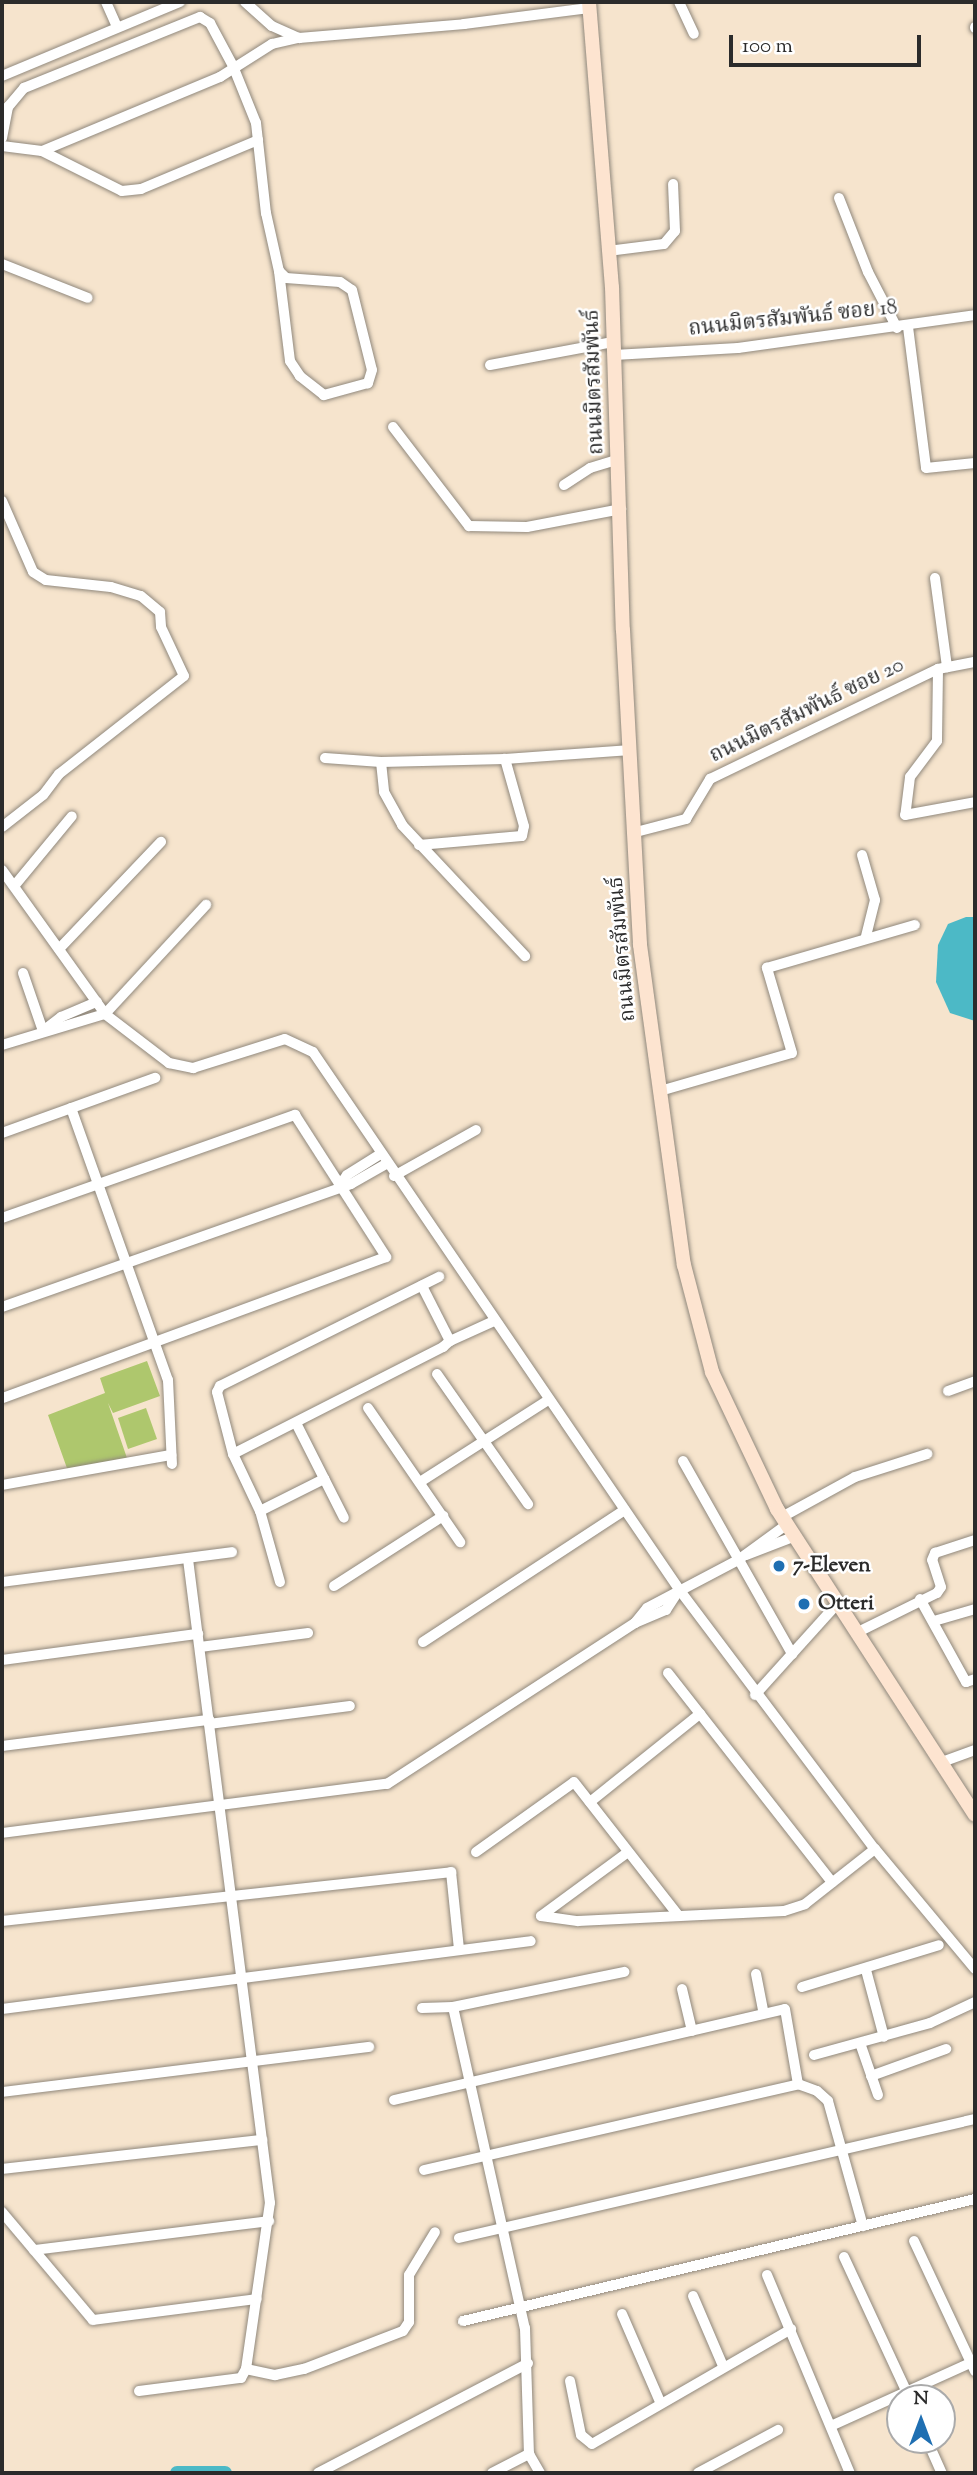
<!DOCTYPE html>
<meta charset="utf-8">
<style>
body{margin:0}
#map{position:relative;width:977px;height:2475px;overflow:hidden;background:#f6e4cd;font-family:"Sorts Mill Goudy","Noto Serif Thai",serif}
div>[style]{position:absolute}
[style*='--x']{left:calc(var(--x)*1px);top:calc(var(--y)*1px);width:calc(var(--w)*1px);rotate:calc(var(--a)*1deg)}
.green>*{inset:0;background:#aec76d}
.water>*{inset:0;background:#4cb9c6}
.canal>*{height:14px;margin:-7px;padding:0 7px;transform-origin:7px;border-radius:7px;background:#4cb9c6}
.roads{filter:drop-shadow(0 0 2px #90887c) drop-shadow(0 0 2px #90887c)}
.street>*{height:10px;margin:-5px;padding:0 5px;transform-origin:5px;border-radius:5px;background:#fff}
.secondary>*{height:14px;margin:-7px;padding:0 7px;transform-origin:7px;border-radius:7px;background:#fde4d0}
.dots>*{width:19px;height:19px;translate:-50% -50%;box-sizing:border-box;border:4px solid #fff;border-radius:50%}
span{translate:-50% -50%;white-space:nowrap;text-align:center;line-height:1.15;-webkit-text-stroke:5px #fff;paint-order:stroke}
.street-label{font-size:21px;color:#2b2b2b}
.poi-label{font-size:21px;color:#2b2b2b;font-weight:700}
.left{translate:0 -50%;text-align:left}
.frame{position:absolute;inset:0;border:4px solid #2b2b2b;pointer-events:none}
.north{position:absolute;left:886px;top:2384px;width:70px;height:70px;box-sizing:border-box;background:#fff;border:2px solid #aaa;border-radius:50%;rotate:0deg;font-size:19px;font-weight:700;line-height:28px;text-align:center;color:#2b2b2b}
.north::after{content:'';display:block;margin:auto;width:24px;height:32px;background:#1f6fb2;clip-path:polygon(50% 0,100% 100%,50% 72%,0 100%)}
.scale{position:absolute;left:729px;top:35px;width:192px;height:32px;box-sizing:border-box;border:4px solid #2b2b2b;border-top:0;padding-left:9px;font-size:21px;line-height:24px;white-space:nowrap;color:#2b2b2b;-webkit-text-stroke:5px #fff;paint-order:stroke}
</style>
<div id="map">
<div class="green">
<i style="clip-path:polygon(147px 1361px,160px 1396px,113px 1413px,108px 1403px,127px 1458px,68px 1471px,48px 1415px,105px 1393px,100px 1378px)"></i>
<i style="clip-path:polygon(146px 1408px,157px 1439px,128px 1449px,118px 1418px)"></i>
</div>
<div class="water">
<i style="clip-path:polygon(966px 917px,975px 917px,975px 1021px,950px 1013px,936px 982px,938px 945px,948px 924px)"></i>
</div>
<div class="canal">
<i style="--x:177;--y:2473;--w:48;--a:0"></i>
</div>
<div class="roads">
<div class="street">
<i style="--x:106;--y:2;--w:27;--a:66"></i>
<i style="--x:245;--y:2;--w:36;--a:42"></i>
<i style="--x:272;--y:26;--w:30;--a:24"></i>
<i style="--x:299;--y:38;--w:166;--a:-4.8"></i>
<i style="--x:464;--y:24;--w:126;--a:-7.3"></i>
<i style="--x:679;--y:2;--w:35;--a:65"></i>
<i style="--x:975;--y:27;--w:1;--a:90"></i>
<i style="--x:2;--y:76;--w:193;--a:-22.6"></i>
<i style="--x:2;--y:138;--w:32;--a:-79"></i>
<i style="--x:8;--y:107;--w:25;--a:-50"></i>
<i style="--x:24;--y:88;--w:190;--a:-22"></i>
<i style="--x:200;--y:17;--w:12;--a:31"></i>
<i style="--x:210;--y:23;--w:49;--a:61.9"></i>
<i style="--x:233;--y:66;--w:61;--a:68"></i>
<i style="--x:256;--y:123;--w:91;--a:83.7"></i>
<i style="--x:266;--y:213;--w:59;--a:77.4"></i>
<i style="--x:279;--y:271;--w:10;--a:45"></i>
<i style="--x:286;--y:278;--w:54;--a:4.2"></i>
<i style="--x:340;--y:282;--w:14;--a:34"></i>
<i style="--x:352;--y:290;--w:82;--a:76"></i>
<i style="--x:372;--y:370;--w:14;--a:107"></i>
<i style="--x:368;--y:383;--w:46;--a:164.7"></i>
<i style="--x:324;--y:395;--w:31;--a:-142"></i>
<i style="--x:300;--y:376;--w:18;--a:-124"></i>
<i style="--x:290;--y:361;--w:91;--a:-97"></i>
<i style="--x:2;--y:146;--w:40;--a:7.1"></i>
<i style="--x:42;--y:151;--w:89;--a:26.6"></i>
<i style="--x:122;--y:191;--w:19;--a:-6"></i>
<i style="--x:141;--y:189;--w:127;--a:-22.7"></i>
<i style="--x:42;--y:151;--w:193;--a:-22.6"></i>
<i style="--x:220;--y:77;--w:62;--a:-32.4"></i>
<i style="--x:272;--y:44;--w:28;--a:-13"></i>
<i style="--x:839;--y:198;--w:79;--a:68.6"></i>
<i style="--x:868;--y:272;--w:63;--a:62.6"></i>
<i style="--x:608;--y:251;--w:56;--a:-7.1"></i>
<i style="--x:664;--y:244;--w:17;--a:-50"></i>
<i style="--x:675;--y:231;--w:47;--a:-92.4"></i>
<i style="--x:2;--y:264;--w:92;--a:21.6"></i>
<i style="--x:908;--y:327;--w:142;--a:82.7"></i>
<i style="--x:926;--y:468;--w:49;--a:-5.8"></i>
<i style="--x:614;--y:355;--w:124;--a:-3.2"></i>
<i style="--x:738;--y:348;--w:239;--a:-7.9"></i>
<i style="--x:490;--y:365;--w:125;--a:-10.6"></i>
<i style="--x:393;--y:427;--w:125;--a:52.5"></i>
<i style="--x:469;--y:526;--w:58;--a:1"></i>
<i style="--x:527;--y:527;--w:96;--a:-10.8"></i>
<i style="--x:564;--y:485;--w:31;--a:-33"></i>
<i style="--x:590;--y:468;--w:30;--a:-17"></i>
<i style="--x:2;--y:501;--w:77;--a:66.4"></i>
<i style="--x:33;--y:572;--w:15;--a:32"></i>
<i style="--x:46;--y:580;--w:65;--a:6.1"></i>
<i style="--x:111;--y:587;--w:31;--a:17"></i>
<i style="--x:141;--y:596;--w:25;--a:40"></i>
<i style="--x:160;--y:612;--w:15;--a:86"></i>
<i style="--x:161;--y:627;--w:54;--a:64.9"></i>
<i style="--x:184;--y:676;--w:159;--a:141.9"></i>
<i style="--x:59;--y:774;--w:26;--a:127"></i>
<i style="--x:43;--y:795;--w:52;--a:142"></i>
<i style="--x:935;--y:578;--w:90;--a:82.3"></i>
<i style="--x:938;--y:669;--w:72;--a:90.8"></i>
<i style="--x:937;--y:741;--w:45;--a:126.9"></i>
<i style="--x:910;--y:777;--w:38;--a:97"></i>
<i style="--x:905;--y:815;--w:71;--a:-10.5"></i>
<i style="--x:325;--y:758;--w:56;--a:4.1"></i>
<i style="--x:381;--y:762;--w:124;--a:-1.4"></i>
<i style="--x:505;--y:759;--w:126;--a:-4.1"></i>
<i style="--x:381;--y:762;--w:30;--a:84"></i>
<i style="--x:384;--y:792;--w:38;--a:61"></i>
<i style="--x:402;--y:825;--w:180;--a:46.8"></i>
<i style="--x:636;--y:832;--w:52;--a:-14.6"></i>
<i style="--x:686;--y:819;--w:47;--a:-59"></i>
<i style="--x:710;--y:779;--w:253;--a:-25.8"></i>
<i style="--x:938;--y:669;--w:38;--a:-11"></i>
<i style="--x:419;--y:845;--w:103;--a:-5"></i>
<i style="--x:522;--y:836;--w:10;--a:-79"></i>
<i style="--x:524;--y:826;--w:70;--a:-105.8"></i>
<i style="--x:862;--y:855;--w:47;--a:73.9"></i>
<i style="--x:875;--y:900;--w:38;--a:104"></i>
<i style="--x:2;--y:870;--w:177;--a:54.4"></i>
<i style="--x:105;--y:1014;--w:81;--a:37.4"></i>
<i style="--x:169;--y:1063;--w:25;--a:12"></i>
<i style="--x:193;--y:1068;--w:96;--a:-17.5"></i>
<i style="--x:285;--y:1039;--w:31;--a:25"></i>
<i style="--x:313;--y:1052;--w:653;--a:55.73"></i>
<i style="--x:681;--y:1592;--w:322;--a:53"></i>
<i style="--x:875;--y:1849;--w:156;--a:50.2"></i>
<i style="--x:15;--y:885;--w:89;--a:-50.4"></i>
<i style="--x:59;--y:949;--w:148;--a:-46.4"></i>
<i style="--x:23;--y:973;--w:61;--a:71"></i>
<i style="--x:43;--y:1031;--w:23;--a:-38"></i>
<i style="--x:61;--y:1017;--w:39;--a:-23"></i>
<i style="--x:2;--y:1045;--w:108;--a:-16.8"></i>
<i style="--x:105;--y:1014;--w:149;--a:-47.2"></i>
<i style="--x:660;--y:1091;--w:137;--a:-16.1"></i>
<i style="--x:792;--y:1053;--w:89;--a:-106.4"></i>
<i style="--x:767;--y:968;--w:154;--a:-16.2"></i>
<i style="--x:71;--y:1108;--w:289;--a:70.4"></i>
<i style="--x:168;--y:1380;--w:84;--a:87.3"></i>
<i style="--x:2;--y:1133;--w:163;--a:-19.8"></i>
<i style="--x:394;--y:1176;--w:94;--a:-29.3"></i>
<i style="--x:340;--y:1185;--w:12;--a:-55"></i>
<i style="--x:347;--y:1175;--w:40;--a:-32"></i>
<i style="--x:2;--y:1218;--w:311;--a:-19.4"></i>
<i style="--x:295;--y:1115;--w:169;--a:57.3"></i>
<i style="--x:386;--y:1257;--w:409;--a:159.8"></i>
<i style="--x:2;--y:1307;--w:370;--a:-19.4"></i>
<i style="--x:351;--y:1184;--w:40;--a:-29.7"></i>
<i style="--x:450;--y:1341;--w:48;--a:-24.4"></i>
<i style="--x:437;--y:1374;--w:159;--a:55"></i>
<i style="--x:948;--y:1391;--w:29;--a:-20"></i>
<i style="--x:368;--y:1408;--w:163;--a:55.5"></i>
<i style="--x:296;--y:1423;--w:106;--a:63.2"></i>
<i style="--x:233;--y:1454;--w:236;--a:-27"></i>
<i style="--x:443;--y:1347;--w:9;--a:-41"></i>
<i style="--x:450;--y:1341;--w:62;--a:-117"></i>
<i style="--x:683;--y:1461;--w:222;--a:60.5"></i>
<i style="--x:420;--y:1482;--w:152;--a:-32.6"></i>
<i style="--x:2;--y:1485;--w:172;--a:-10.1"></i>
<i style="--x:260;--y:1511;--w:72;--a:-26.6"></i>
<i style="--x:782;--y:1517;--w:83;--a:-28.7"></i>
<i style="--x:855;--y:1477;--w:76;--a:-17.7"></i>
<i style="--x:746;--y:1555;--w:50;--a:-21"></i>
<i style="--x:2;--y:1582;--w:232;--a:-7.4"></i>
<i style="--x:280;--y:1582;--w:74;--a:-105.7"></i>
<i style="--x:260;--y:1511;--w:63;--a:-115.3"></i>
<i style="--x:233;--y:1454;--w:64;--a:-104.5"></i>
<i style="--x:217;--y:1392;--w:7;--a:-63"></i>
<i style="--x:220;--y:1386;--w:245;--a:-26.5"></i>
<i style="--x:334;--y:1586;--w:130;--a:-32.7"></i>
<i style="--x:920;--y:1599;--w:95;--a:61"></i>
<i style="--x:966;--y:1682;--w:9;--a:-18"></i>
<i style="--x:934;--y:1621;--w:43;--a:-16.3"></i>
<i style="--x:635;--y:1623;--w:19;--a:-51"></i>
<i style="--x:647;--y:1608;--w:103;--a:-27.8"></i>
<i style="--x:738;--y:1560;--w:59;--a:-36.1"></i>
<i style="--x:856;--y:1633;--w:90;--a:-26.3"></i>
<i style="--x:937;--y:1593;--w:7;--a:-56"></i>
<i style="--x:941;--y:1587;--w:28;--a:-108"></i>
<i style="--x:932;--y:1560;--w:8;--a:-67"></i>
<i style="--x:935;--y:1553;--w:42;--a:-18"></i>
<i style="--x:423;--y:1642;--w:241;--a:-33.2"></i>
<i style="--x:200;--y:1647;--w:109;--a:-7.4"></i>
<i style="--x:2;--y:1660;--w:198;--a:-7.6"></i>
<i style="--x:668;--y:1673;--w:266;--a:51.9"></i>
<i style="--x:755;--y:1695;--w:121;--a:-48"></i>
<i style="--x:209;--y:1724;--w:142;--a:-7.3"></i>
<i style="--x:2;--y:1746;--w:209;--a:-7.2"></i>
<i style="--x:942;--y:1762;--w:35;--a:-20"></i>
<i style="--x:590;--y:1802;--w:141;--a:-38.7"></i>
<i style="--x:2;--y:1833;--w:388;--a:-7.3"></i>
<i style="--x:387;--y:1784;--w:296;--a:-33"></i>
<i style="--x:635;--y:1623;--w:34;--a:-23"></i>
<i style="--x:666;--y:1610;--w:17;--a:-57"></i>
<i style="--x:476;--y:1852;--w:120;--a:-35.5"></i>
<i style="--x:574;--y:1782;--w:169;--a:52"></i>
<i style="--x:541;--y:1916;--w:37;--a:8"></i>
<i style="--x:578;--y:1921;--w:206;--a:-2.8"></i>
<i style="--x:784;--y:1911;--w:22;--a:-18"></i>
<i style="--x:805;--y:1904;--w:89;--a:-38.2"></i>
<i style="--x:541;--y:1916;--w:108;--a:-36.3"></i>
<i style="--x:2;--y:1921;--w:452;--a:-6.2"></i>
<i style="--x:451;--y:1872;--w:78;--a:84.1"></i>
<i style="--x:866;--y:1970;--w:69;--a:75"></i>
<i style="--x:756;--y:1974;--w:38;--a:79"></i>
<i style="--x:802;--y:1987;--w:143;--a:-17"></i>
<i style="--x:682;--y:1989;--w:43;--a:76.6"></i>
<i style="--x:453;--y:2007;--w:329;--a:77.4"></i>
<i style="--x:525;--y:2328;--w:126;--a:88.2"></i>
<i style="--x:529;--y:2454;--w:22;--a:60"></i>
<i style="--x:422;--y:2008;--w:31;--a:-2"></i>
<i style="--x:453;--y:2007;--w:175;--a:-11.6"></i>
<i style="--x:2;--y:2009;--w:533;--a:-7.32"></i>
<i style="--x:860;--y:2043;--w:55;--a:70.9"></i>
<i style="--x:814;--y:2055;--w:120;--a:-15.4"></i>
<i style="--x:930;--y:2023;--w:50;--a:-25"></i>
<i style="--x:871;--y:2076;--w:80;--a:-19.8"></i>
<i style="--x:2;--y:2092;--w:370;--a:-7"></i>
<i style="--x:394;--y:2100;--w:401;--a:-13.1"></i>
<i style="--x:785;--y:2009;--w:76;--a:80.2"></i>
<i style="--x:2;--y:2169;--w:262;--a:-6.4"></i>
<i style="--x:424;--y:2170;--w:384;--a:-12.9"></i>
<i style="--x:798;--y:2084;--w:20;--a:20"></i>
<i style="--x:817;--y:2091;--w:15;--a:42"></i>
<i style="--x:828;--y:2101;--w:130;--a:74.4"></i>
<i style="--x:2;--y:2212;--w:141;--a:49.9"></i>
<i style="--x:93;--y:2320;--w:165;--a:-7.3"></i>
<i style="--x:459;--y:2238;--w:530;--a:-12.99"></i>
<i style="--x:914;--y:2241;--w:144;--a:64.9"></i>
<i style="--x:34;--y:2250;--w:237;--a:-7"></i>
<i style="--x:844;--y:2257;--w:154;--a:65.1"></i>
<i style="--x:767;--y:2275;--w:215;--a:67.3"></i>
<i style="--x:693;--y:2296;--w:76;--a:66.8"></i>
<i style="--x:622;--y:2314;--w:96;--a:66.6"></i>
<i style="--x:463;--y:2321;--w:526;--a:-13.4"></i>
<i style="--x:246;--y:2369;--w:30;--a:12"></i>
<i style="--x:275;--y:2375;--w:30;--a:-12"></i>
<i style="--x:304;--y:2369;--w:106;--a:-21"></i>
<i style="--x:403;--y:2331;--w:11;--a:-56"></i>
<i style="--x:409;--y:2322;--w:47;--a:-90"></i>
<i style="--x:409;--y:2275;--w:50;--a:-58.8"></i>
<i style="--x:570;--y:2381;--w:55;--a:78.5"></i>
<i style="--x:581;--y:2435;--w:14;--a:39"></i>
<i style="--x:592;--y:2444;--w:230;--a:-30"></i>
<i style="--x:139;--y:2391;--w:103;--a:-7.3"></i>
<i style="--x:241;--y:2378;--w:10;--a:-61"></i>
<i style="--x:246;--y:2369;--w:168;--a:-81.8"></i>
<i style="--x:270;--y:2203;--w:649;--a:-97.26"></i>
<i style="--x:833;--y:2425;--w:156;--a:-24.3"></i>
<i style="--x:927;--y:2440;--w:36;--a:66"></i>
<i style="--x:318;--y:2473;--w:237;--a:-27.6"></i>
<i style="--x:492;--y:2473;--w:42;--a:-27.2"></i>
<i style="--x:698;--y:2473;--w:91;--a:-28.3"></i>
</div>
<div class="secondary">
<i style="--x:589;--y:2;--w:286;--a:85.4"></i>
<i style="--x:612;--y:287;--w:343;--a:88.2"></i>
<i style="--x:623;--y:630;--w:315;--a:86.9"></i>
<i style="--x:640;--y:945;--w:323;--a:82.2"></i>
<i style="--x:684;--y:1265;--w:111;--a:75.3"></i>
<i style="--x:712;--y:1372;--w:152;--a:64.6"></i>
<i style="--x:777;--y:1509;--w:364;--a:57.1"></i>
</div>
</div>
<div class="dots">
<i style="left:779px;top:1566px;background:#1f6fb2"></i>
<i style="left:804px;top:1604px;background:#1f6fb2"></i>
</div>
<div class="street-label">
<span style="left:793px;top:319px;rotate:-6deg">ถนนมิตรสัมพันธ์ ซอย 18</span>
<span style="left:595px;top:382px;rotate:-92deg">ถนนมิตรสัมพันธ์</span>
<span style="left:807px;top:711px;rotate:-26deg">ถนนมิตรสัมพันธ์ ซอย 20</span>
<span style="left:623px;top:949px;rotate:-95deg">ถนนมิตรสัมพันธ์</span>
</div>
<div class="poi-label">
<span class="left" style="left:793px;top:1566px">7-Eleven</span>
<span class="left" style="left:818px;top:1604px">Otteri</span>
</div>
<div class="frame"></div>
<div class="north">N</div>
<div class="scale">100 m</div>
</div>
